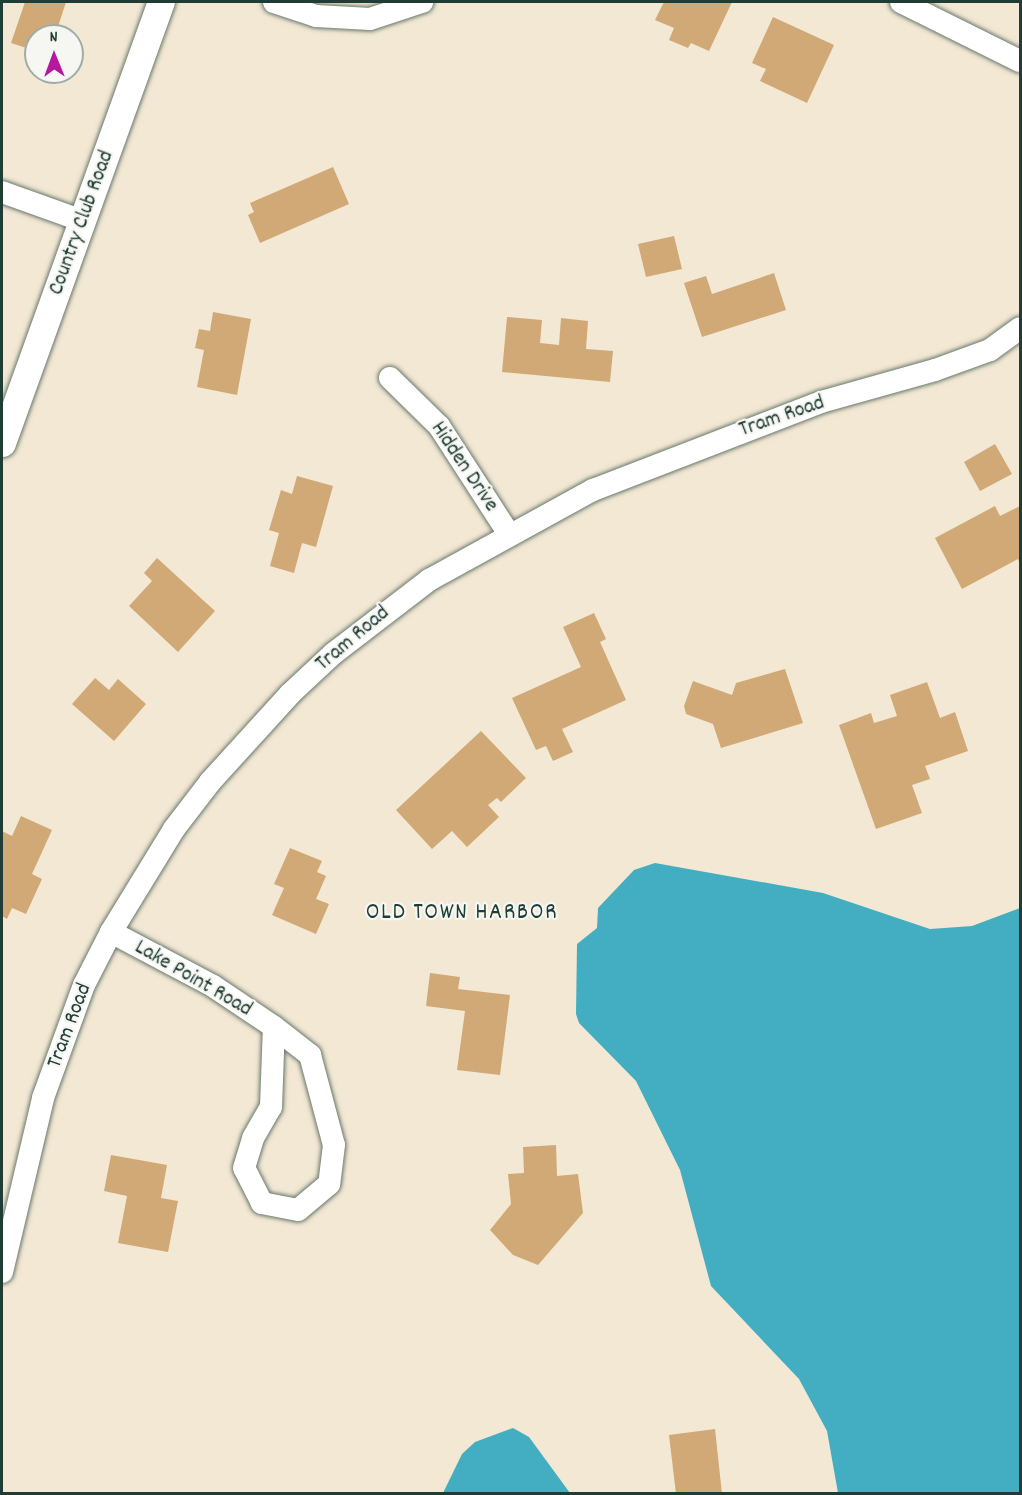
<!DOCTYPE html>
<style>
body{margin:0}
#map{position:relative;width:1022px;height:1495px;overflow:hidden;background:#f3e8d4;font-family:Dekko,sans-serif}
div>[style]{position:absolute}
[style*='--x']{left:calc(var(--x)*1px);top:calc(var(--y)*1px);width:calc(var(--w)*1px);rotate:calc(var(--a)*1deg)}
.water>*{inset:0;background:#43aec2}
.building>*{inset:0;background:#d0a976}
.roads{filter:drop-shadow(0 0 2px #69796c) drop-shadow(0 0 2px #69796c)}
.minor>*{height:22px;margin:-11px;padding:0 11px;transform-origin:11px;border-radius:11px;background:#fff}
.tertiary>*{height:27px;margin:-13.5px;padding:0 13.5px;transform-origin:13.5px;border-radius:13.5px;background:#fff}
span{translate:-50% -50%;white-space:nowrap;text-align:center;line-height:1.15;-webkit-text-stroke:4.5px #f6f6f2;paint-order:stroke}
.street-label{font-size:22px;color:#1f3d34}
.neighbourhood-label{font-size:24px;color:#1f3d34;letter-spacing:1.5px}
.frame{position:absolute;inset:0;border:3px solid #1f3d34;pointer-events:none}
.north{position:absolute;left:24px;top:24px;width:60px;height:60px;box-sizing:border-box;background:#f6f6f2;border:2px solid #a0aca6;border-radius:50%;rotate:359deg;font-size:16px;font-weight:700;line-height:24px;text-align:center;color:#1f3d34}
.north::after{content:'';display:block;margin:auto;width:21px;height:27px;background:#b5179e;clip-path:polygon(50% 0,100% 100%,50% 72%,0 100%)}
</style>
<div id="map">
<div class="water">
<i style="clip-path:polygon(655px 863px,823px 893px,930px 929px,972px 926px,1020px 908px,1020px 1493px,838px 1493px,827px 1431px,799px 1379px,711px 1286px,680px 1170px,636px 1081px,579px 1023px,576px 1014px,577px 944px,597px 928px,598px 908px,634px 870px)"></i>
<i style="clip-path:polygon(513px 1428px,529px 1437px,570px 1493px,443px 1493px,462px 1454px,475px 1442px)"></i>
</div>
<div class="building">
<i style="clip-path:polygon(25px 2px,66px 2px,55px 36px,36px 36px,36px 51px,11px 43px)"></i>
<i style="clip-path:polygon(664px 2px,732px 2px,709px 51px,691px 43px,688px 48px,669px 40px,674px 28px,655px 20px)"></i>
<i style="clip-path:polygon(773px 17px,834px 45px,807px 103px,760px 81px,766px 69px,752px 63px)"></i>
<i style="clip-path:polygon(333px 167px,349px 204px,260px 243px,248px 215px,254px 212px,250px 203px)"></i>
<i style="clip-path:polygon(674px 236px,682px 269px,646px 277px,638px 244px)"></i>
<i style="clip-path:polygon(774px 273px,786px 310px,702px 337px,684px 283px,706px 276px,712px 294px)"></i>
<i style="clip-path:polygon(213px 312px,251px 319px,237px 395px,197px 387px,204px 350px,195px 348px,199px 329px,210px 331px)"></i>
<i style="clip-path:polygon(507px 317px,542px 320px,540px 343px,559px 345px,561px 318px,588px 321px,586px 349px,613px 351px,610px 382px,502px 372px)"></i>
<i style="clip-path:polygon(995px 444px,1012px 474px,980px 491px,964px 462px)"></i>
<i style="clip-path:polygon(297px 476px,333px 486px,316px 547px,302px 543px,294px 573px,270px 566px,279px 533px,269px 530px,281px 490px,292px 494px)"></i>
<i style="clip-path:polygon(995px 506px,1000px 516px,1020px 506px,1020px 564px,1018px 559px,962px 589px,935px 538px)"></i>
<i style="clip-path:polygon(157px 558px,215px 611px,178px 652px,129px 606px,152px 581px,144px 573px)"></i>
<i style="clip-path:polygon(594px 613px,606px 639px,600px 642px,626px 700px,562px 729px,573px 752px,553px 761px,546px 746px,536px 750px,512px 698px,581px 667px,563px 627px)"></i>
<i style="clip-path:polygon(785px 669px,803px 723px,721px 748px,713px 724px,686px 714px,684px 706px,693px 681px,732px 695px,736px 683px)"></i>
<i style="clip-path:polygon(95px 678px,109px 690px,118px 679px,146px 704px,114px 741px,72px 704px)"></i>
<i style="clip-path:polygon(927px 682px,940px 718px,955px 712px,968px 751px,925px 766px,930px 779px,912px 785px,922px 813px,876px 829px,839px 725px,871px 713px,874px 723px,897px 716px,890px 695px)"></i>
<i style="clip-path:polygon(481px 731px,526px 778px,501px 802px,497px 798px,488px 805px,499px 817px,467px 847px,452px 831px,432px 849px,396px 810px)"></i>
<i style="clip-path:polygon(21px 816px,52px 830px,32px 874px,42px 879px,26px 914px,12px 908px,7px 919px,2px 916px,2px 831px,12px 836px)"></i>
<i style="clip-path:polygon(290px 848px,322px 861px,317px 872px,326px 876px,316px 899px,329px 904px,316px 934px,272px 915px,284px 888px,274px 884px)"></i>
<i style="clip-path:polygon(430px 973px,460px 977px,458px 989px,510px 995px,500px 1075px,457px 1070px,465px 1011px,426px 1006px)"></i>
<i style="clip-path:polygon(556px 1145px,557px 1176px,578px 1174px,583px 1213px,538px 1265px,513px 1255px,490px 1230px,511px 1204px,508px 1174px,524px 1173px,523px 1147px)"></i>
<i style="clip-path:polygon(111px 1155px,167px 1165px,161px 1198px,178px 1201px,168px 1252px,118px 1243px,127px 1196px,104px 1191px)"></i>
<i style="clip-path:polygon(715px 1429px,722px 1494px,676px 1494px,669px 1435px)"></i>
</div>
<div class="roads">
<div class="minor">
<i style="--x:274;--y:2;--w:44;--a:18.4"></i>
<i style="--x:316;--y:16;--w:54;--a:3.2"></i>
<i style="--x:370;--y:19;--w:55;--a:-18.1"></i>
<i style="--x:901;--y:2;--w:133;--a:26.4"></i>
<i style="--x:2;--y:192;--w:86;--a:19.7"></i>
<i style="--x:390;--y:378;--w:69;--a:44.4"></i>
<i style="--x:439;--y:426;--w:129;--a:57.1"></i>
<i style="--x:111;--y:932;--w:115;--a:27.9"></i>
<i style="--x:213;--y:986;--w:73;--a:33.9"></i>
<i style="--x:274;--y:1027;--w:46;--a:37.9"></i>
<i style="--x:310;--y:1055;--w:93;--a:75.1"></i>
<i style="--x:334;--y:1145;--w:39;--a:97"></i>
<i style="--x:329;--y:1184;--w:40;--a:140"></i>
<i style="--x:298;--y:1210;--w:37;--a:-169"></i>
<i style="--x:262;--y:1203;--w:39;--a:-117"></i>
<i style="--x:244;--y:1168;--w:31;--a:-73"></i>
<i style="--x:253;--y:1138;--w:36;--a:-60"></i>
<i style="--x:271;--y:1107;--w:80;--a:-87.9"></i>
<i style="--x:2;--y:1272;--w:179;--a:-76.7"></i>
<i style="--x:43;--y:1098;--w:120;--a:-70.1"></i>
<i style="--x:84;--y:985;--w:59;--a:-63"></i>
<i style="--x:111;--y:932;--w:121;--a:-58.5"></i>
<i style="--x:174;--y:829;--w:59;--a:-52.5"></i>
<i style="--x:210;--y:782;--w:119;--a:-47.7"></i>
<i style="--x:290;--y:694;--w:60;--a:-43"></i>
<i style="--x:334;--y:653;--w:120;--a:-37.5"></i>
<i style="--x:429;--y:580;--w:187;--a:-28.8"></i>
<i style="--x:593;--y:490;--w:244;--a:-21.1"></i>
<i style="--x:821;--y:402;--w:118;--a:-15.7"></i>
<i style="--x:935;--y:370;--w:59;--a:-20"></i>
<i style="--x:990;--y:350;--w:37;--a:-36"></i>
</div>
<div class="tertiary">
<i style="--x:2;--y:443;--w:469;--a:-70.2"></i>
</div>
</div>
<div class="street-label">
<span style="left:82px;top:223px;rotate:-70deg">Country Club Road</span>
<span style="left:782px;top:417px;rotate:-19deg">Tram Road</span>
<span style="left:464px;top:467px;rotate:56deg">Hidden Drive</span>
<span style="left:353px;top:639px;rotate:-40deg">Tram Road</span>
<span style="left:193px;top:979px;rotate:30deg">Lake Point Road</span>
<span style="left:70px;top:1026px;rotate:-69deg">Tram Road</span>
</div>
<div class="neighbourhood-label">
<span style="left:462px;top:914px">OLD TOWN HARBOR</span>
</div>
<div class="frame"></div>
<div class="north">N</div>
</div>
